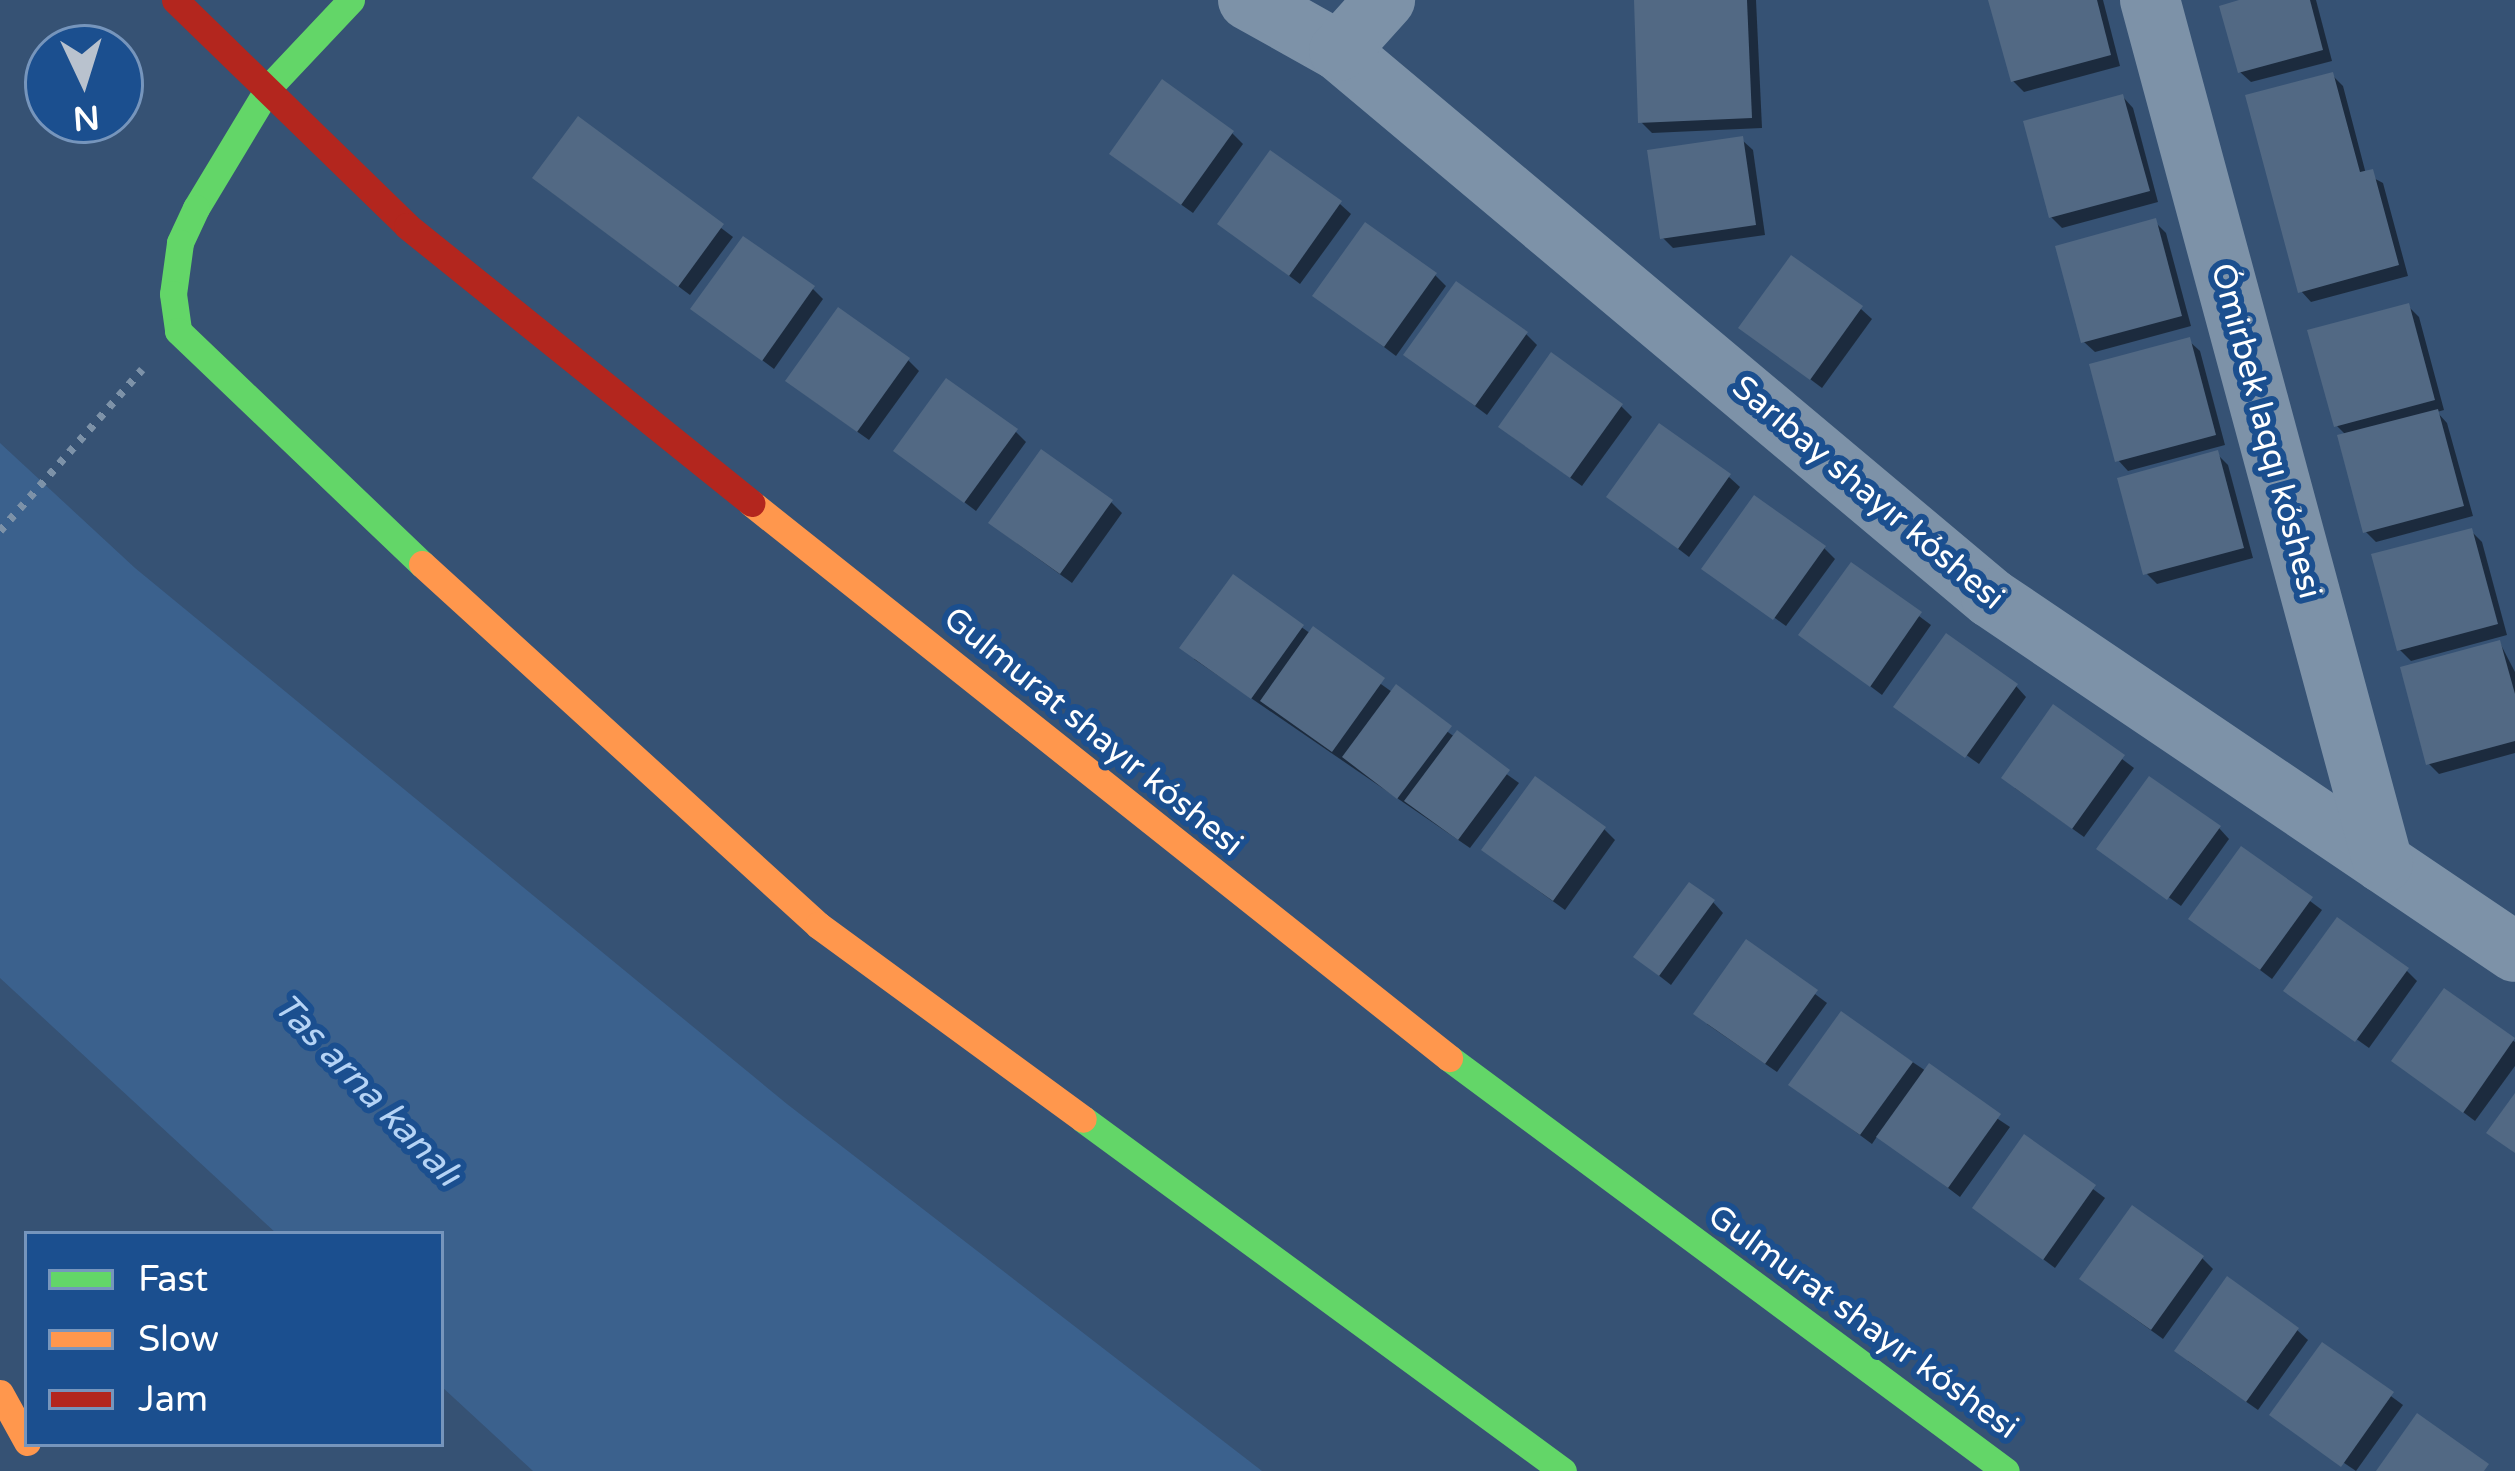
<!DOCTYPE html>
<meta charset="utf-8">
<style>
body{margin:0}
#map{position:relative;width:2515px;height:1471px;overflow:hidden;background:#365274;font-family:"Varela Round",sans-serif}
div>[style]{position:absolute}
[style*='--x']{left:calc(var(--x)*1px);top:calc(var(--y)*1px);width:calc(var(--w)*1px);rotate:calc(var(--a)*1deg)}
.water>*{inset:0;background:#3b618d}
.shadow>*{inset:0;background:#0007}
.building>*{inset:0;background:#526984}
.path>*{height:8px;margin-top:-4px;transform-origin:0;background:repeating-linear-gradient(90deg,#7d92a8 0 6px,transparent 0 15px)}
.street>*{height:60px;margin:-30px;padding:0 30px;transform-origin:30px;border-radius:30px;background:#7d92a8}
.fast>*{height:27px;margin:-13.5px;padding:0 13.5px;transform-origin:13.5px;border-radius:13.5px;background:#63d668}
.slow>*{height:27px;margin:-13.5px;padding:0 13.5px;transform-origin:13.5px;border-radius:13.5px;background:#ff974d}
.jam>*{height:27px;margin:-13.5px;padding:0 13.5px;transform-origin:13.5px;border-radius:13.5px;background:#b3261e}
span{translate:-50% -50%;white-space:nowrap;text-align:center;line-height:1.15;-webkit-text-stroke:12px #1b4f8f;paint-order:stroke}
.street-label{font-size:33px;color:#fff}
.water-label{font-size:36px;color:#b5d3f5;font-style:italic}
.legend{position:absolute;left:24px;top:1231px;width:420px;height:216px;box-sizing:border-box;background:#1b4f8f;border:3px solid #7695bc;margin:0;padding:15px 21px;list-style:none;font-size:36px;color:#fff}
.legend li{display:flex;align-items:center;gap:24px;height:60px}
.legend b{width:60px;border:3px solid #7695bc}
.north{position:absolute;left:24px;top:24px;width:120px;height:120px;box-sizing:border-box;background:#1b4f8f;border:3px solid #7695bc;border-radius:50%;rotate:176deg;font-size:33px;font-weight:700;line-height:48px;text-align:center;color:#fff}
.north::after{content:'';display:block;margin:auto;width:42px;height:54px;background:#b9c2ce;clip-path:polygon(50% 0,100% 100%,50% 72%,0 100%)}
</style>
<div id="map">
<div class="water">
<i style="clip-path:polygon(0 443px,135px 568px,787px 1104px,1262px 1471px,533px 1471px,441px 1386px,441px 1234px,277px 1234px,0 978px)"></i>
</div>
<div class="shadow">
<i style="clip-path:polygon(1637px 0,1756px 0,1762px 128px,1652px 133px,1641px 122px)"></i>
<i style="clip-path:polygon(1992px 0,2103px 0,2120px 66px,2024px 92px,2013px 81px)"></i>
<i style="clip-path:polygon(2251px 0,2316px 0,2332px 61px,2251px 82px,2240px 72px)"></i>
<i style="clip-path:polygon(2332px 75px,2343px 86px,2366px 174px,2383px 183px,2408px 276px,2311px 302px,2301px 291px)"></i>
<i style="clip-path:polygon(2123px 97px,2133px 108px,2158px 202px,2062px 228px,2051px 217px)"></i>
<i style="clip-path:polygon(579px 120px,733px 237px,690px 295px,546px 188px)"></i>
<i style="clip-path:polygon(1232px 133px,1243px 144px,1193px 213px,1124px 164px)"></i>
<i style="clip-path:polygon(1742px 140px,1753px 150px,1765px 235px,1673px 248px,1662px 237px)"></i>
<i style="clip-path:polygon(1340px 204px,1351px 214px,1300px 284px,1221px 224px)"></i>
<i style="clip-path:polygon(2155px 222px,2166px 233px,2191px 326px,2095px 352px,2084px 342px)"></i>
<i style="clip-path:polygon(1435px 275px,1446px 286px,1396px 356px,1316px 296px)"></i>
<i style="clip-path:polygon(813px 289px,823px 299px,774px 369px,694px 309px)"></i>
<i style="clip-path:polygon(2408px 306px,2419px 317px,2444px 410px,2437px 412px,2447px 423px,2473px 516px,2376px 542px,2365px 531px,2347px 436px,2337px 426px)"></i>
<i style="clip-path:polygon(1861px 309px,1872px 319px,1822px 388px,1742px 328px)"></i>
<i style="clip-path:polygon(1526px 334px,1537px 345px,1487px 415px,1407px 355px)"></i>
<i style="clip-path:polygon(2189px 341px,2200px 351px,2225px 445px,2128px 471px,2118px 460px)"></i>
<i style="clip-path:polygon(908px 360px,919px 371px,869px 440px,800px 391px)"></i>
<i style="clip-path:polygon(1621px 406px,1632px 417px,1582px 486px,1513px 437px)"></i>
<i style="clip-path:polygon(1016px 432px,1026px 442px,976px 511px,897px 451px)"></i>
<i style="clip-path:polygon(2217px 454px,2228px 465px,2253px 558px,2157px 584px,2146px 573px)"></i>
<i style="clip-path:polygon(1729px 477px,1740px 487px,1689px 557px,1610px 497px)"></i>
<i style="clip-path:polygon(1111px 502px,1122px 513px,1072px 583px,1003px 533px)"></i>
<i style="clip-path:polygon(2471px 531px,2482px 542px,2507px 635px,2411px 661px,2400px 650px)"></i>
<i style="clip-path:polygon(1824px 548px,1835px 559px,1786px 626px,1713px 573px)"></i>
<i style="clip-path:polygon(1852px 566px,1931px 625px,1882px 695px,1802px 635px)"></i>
<i style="clip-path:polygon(1233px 578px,1519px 783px,1470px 848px,1194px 659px)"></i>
<i style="clip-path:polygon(2500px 643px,2515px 672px,2515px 753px,2439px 774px,2428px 763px)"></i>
<i style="clip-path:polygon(2016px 686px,2026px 697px,1979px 764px,1904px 711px)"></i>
<i style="clip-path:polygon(2054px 708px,2134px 768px,2084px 837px,2015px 788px)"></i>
<i style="clip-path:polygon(2219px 828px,2229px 839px,2181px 906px,2107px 853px)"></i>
<i style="clip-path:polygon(1604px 829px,1615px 840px,1565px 910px,1496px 860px)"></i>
<i style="clip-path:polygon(2242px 850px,2322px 910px,2272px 979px,2192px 919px)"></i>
<i style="clip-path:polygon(1713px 902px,1723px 913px,1671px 985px,1648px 967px)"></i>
<i style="clip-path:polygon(1747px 943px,1827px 1003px,1777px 1072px,1707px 1024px)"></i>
<i style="clip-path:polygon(2407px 971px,2417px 981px,2369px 1048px,2295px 995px)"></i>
<i style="clip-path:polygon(2445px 992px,2515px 1042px,2515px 1066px,2475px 1121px,2395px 1061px)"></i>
<i style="clip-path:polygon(1842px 1015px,2010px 1127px,1960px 1197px,1878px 1135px,1872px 1144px,1792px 1085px)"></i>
<i style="clip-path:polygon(2025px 1138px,2105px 1198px,2055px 1268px,1975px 1208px)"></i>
<i style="clip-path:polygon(2202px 1258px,2213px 1269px,2163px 1339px,2094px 1289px)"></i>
<i style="clip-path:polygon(2297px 1330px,2308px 1340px,2258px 1410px,2188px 1361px)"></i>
<i style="clip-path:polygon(2323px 1346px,2403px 1405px,2356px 1471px,2273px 1415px)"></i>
</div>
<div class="building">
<i style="clip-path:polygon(1634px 0,1747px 0,1752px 118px,1638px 123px)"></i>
<i style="clip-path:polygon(1988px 0,2097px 0,2111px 55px,2011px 82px)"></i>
<i style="clip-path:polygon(2239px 0,2310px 0,2323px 50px,2238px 73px,2219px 6px)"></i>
<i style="clip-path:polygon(2333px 72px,2360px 172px,2373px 169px,2399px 265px,2298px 293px,2245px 95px)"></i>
<i style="clip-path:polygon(1162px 79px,1234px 131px,1181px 205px,1109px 154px)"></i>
<i style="clip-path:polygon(2123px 94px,2150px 191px,2049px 218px,2023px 121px)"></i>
<i style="clip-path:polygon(578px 116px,724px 224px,678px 287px,532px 178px)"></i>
<i style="clip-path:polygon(1743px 136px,1756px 225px,1660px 239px,1647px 150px)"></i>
<i style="clip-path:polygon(1270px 150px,1342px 201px,1289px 276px,1217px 224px)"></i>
<i style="clip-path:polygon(2156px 218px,2182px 316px,2081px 343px,2055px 246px)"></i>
<i style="clip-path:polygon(1365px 222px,1437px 273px,1384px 347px,1312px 296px)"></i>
<i style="clip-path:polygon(743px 236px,815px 286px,762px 361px,690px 309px)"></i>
<i style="clip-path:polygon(1791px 255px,1863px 306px,1810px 380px,1738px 328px)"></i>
<i style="clip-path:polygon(1456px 281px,1528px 332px,1475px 406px,1403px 355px)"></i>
<i style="clip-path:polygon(2409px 303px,2435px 400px,2334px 427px,2307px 330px)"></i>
<i style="clip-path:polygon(838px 307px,910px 358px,857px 432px,785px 381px)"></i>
<i style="clip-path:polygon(2190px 337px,2216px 435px,2115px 462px,2089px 364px)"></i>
<i style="clip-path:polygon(1551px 352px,1623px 404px,1570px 478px,1498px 427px)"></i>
<i style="clip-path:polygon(946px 378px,1018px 429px,964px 503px,893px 451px)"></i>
<i style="clip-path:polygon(2438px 409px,2464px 506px,2363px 533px,2337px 435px)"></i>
<i style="clip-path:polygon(1659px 423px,1731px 474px,1678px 549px,1606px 497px)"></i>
<i style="clip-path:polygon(1041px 449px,1113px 500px,1060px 574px,988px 523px)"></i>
<i style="clip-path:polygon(2218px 450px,2244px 548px,2143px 575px,2117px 478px)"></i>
<i style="clip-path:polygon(1754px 495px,1826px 546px,1773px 620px,1701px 569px)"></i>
<i style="clip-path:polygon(2472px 528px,2498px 624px,2397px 651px,2371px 554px)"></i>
<i style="clip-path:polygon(1851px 562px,1922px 612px,1870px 687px,1798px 635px)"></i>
<i style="clip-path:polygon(1233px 574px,1304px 625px,1251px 699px,1179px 648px)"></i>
<i style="clip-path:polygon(1313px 626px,1385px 678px,1332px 752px,1260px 701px)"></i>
<i style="clip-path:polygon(1946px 633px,2018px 684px,1965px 758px,1893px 707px)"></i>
<i style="clip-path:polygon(2500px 640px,2515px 694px,2515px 741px,2426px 765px,2400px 667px)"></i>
<i style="clip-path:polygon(1396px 684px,1452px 726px,1397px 799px,1342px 757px)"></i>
<i style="clip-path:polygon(2053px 704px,2125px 755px,2072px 829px,2001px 778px)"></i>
<i style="clip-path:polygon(1457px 730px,1510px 770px,1458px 840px,1404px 801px)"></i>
<i style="clip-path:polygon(1535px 776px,1606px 827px,1553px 901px,1481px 850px)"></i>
<i style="clip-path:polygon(2149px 776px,2221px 826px,2167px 900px,2096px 849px)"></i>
<i style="clip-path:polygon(2241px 846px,2313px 897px,2260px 970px,2188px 919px)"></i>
<i style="clip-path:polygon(1689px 882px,1715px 900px,1659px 976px,1633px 957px)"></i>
<i style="clip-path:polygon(2337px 917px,2409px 968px,2355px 1042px,2283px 991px)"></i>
<i style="clip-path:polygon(1746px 939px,1818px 990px,1765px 1064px,1693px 1014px)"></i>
<i style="clip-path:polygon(2444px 988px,2515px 1038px,2463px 1113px,2391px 1061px)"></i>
<i style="clip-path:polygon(1841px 1011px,1913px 1062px,1860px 1135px,1788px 1085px)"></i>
<i style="clip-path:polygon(1929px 1063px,2001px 1114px,1948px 1188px,1876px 1137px)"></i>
<i style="clip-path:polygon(2515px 1093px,2515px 1153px,2486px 1133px)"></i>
<i style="clip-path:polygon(2024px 1134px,2096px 1185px,2043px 1260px,1972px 1208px)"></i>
<i style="clip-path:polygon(2132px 1205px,2204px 1256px,2151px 1330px,2079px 1279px)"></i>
<i style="clip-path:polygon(2227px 1276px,2299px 1328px,2246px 1402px,2174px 1351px)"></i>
<i style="clip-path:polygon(2322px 1342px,2394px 1392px,2341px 1467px,2269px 1415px)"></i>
<i style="clip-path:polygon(2417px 1413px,2489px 1464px,2484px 1471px,2376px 1471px)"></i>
</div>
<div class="path">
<i style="--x:0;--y:531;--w:215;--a:-48.6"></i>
</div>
<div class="street">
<i style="--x:1248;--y:0;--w:104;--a:29.3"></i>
<i style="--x:1339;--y:51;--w:851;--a:40"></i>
<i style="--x:1991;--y:598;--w:632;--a:34.04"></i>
<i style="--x:2150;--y:0;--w:894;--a:74.89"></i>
<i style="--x:1339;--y:51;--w:69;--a:-48"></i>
</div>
<div class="fast">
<i style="--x:351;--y:0;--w:120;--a:133.3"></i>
<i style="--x:269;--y:87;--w:141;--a:121.1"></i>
<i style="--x:196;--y:208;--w:38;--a:115"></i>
<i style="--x:180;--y:243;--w:51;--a:97.8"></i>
<i style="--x:173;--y:294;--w:37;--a:82"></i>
<i style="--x:178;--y:331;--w:337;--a:43.7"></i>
<i style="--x:1449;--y:1058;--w:693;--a:36.56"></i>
<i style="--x:1083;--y:1119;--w:595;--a:36.25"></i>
</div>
<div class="slow">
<i style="--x:751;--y:503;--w:892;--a:38.49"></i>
<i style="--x:422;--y:564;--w:536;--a:42.35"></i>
<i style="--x:818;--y:925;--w:328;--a:36.2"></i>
<i style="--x:0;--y:1393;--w:56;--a:61.1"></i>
</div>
<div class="jam">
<i style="--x:175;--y:0;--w:324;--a:44.2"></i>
<i style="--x:407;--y:226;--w:442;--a:38.8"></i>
</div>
<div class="street-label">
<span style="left:2266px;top:431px;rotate:75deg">Ómirbek laqqı kóshesi</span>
<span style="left:1868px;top:493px;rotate:40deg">Sarıbay shayır kóshesi</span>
<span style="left:1093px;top:732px;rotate:39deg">Gulmurat shayır kóshesi</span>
<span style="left:1863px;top:1322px;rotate:36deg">Gulmurat shayır kóshesi</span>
</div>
<div class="water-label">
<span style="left:367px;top:1090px;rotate:46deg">Tas arna kanalı</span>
</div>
<ul class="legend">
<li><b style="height:15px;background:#63d668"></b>Fast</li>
<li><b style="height:15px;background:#ff974d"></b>Slow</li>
<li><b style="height:15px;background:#b3261e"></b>Jam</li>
</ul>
<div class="north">N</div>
</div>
